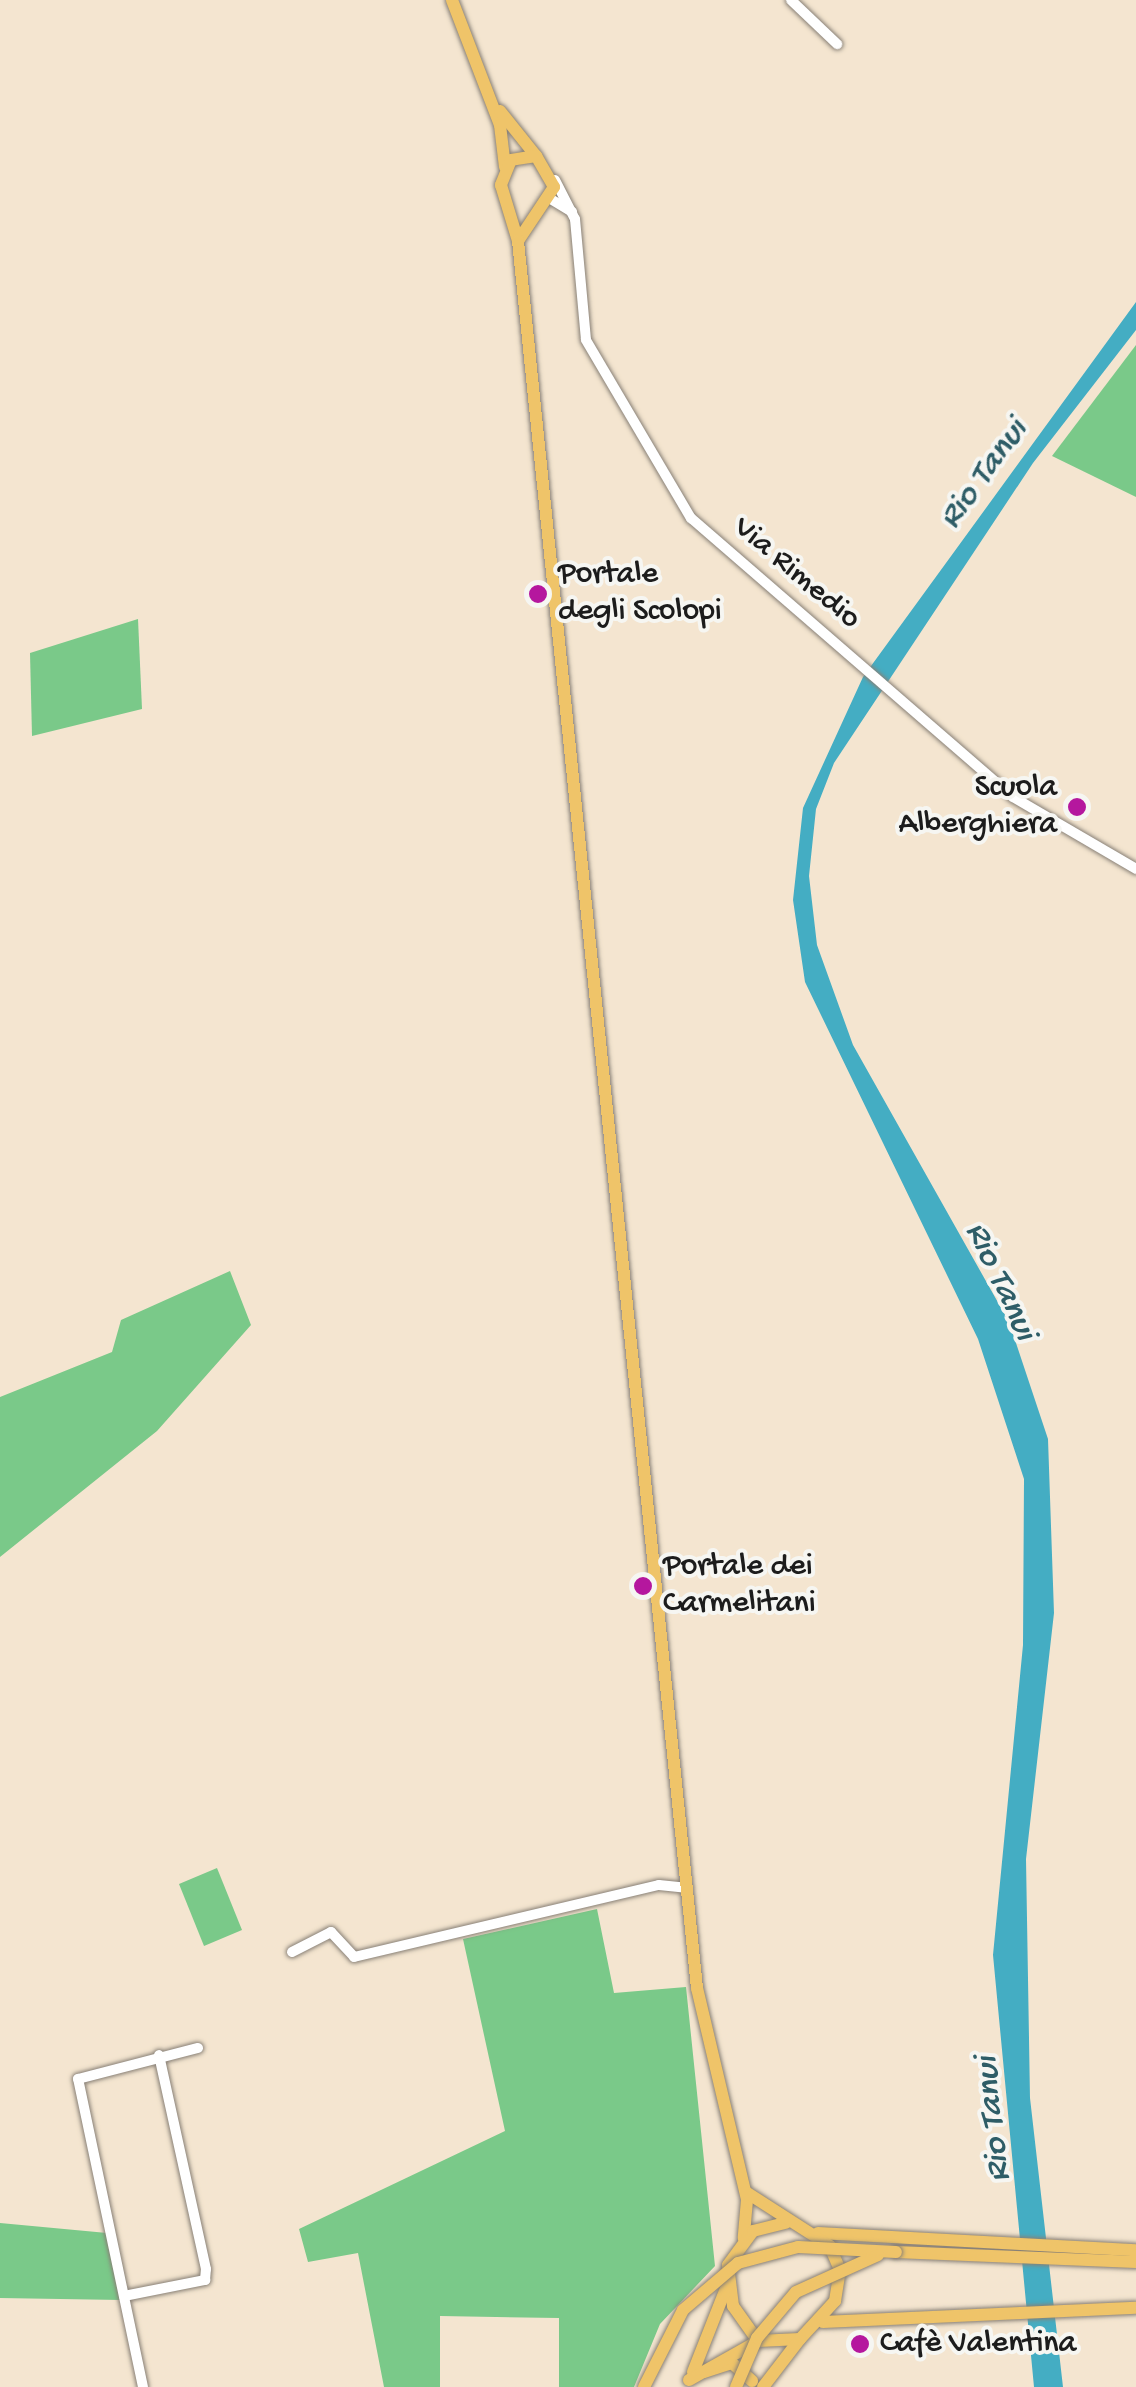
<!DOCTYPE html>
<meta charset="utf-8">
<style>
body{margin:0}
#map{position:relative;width:1136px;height:2387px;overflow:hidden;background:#f4e5d0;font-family:"Gochi Hand",sans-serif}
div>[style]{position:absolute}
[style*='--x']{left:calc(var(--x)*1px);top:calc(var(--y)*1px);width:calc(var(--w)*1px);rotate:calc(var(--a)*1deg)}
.green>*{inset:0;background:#7ac989}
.water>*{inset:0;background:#44adc3}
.roads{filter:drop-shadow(0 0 2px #888076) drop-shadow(0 0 2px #888076)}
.minor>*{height:10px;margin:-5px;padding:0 5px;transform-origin:5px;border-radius:5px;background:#fff}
.major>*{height:12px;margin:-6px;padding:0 6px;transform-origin:6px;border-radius:6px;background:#efc469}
.bridges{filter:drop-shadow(0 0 2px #888076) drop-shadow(0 0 2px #888076)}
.major-bridge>*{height:12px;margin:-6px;padding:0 6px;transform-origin:6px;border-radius:6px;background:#efc469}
.dots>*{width:28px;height:28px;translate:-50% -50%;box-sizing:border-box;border:5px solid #f6f6f2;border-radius:50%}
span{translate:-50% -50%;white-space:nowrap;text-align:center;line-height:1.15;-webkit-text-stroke:8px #f6f6f2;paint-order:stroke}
.street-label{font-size:32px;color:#1c1c1c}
.poi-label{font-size:32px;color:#1c1c1c}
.left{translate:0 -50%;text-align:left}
.right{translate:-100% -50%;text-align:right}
.water-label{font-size:35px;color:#2e5d67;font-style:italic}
</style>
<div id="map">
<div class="green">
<i style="clip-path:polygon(1136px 345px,1136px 497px,1052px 456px)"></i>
<i style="clip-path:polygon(138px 619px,142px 709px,32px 736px,30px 653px)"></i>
<i style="clip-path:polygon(230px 1271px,251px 1325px,157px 1431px,0 1557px,0 1397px,112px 1352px,121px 1320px)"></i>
<i style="clip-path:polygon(217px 1868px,242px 1930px,204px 1946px,179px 1884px)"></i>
<i style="clip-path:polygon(597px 1909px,614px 1993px,686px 1987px,715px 2266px,660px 2324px,634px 2387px,559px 2387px,559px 2318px,440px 2316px,440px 2387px,384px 2387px,358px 2253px,308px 2262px,299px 2229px,505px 2131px,463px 1939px)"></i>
<i style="clip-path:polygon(0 2223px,107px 2233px,121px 2300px,0 2298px)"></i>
</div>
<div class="water">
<i style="clip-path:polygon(1136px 302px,1136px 330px,1033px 463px,834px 763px,816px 809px,809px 876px,817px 945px,853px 1045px,1009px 1322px,1048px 1439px,1054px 1613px,1026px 1859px,1030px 2098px,1063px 2387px,1034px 2387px,993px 1955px,1023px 1645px,1024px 1479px,978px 1339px,805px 982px,793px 900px,803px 808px,863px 677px)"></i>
</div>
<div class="roads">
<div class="minor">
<i style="--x:791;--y:0;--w:64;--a:43.7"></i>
<i style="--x:555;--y:180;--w:44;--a:62.9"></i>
<i style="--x:575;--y:219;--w:121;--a:84.8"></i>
<i style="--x:586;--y:340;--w:207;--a:59.5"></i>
<i style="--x:691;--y:518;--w:426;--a:40.9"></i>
<i style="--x:1013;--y:797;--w:143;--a:30.3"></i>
<i style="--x:549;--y:198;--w:27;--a:31"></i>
<i style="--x:292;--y:1952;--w:44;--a:-27.1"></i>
<i style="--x:331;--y:1932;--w:34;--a:47"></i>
<i style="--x:354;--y:1957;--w:313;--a:-13.3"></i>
<i style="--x:659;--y:1885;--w:27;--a:6"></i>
<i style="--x:124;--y:2296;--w:83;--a:-11.2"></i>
<i style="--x:205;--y:2280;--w:11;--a:-85"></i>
<i style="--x:206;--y:2269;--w:219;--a:-102.4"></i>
<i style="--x:143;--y:2387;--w:315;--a:-101.9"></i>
<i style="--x:78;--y:2079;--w:124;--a:-14.5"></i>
</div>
<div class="major">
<i style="--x:452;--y:0;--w:134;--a:69"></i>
<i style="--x:500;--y:125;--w:42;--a:83.2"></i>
<i style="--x:500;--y:111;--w:58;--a:51.3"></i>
<i style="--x:518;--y:241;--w:65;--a:-56.3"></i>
<i style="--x:554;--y:187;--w:36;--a:-120"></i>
<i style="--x:536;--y:156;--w:25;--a:171"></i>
<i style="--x:511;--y:160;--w:27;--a:112"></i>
<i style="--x:501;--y:185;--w:59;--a:73.1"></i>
<i style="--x:518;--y:241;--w:1756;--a:84.15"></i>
<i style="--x:697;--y:1988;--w:218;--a:76.7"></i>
<i style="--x:747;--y:2200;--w:38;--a:95"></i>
<i style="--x:818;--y:2233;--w:318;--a:3.1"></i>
<i style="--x:896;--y:2252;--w:240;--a:2.4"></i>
<i style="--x:823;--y:2322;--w:313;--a:-2.6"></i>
<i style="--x:758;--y:2341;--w:43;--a:-125.5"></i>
<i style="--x:733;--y:2306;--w:41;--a:-97"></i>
<i style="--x:728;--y:2265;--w:42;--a:-53.7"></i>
<i style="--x:753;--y:2231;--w:34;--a:-14"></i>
<i style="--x:693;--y:2372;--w:96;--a:-68.5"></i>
<i style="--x:704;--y:2372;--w:29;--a:-18"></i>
<i style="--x:732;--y:2363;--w:27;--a:42"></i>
<i style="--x:689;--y:2380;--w:79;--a:-29.5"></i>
<i style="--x:758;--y:2341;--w:42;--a:-2.7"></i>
<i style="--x:800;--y:2339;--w:52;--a:-47.4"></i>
<i style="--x:835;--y:2301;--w:31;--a:-81"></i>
<i style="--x:840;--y:2270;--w:26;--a:-113"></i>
<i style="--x:830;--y:2246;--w:100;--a:-147.3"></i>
<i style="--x:763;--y:2387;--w:61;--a:-52.4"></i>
</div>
</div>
<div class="bridges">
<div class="major-bridge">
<i style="--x:644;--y:2387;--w:86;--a:-63.1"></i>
<i style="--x:683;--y:2310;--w:72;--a:-40.5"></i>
<i style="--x:738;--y:2263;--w:62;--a:-14.9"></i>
<i style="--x:798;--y:2247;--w:98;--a:2.9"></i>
<i style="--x:736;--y:2387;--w:53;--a:-66.8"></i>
<i style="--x:757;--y:2338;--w:60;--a:-49.7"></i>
<i style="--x:796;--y:2292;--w:90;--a:-24.3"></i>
</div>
</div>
<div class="dots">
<i style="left:538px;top:594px;background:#b5179e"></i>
<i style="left:1077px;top:807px;background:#b5179e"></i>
<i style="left:643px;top:1586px;background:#b5179e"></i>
<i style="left:860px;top:2344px;background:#b5179e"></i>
</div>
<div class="street-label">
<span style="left:796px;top:574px;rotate:40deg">Via Rimedio</span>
</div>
<div class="poi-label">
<span class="left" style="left:558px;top:594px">Portale<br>degli Scolopi</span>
<span class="right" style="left:1057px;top:807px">Scuola<br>Alberghiera</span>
<span class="left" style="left:663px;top:1586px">Portale dei<br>Carmelitani</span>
<span class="left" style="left:880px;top:2344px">Cafè Valentina</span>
</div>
<div class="water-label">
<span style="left:985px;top:475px;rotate:-54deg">Rio Tanui</span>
<span style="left:999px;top:1282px;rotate:65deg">Rio Tanui</span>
<span style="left:995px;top:2119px;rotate:-96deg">Rio Tanui</span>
</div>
</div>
